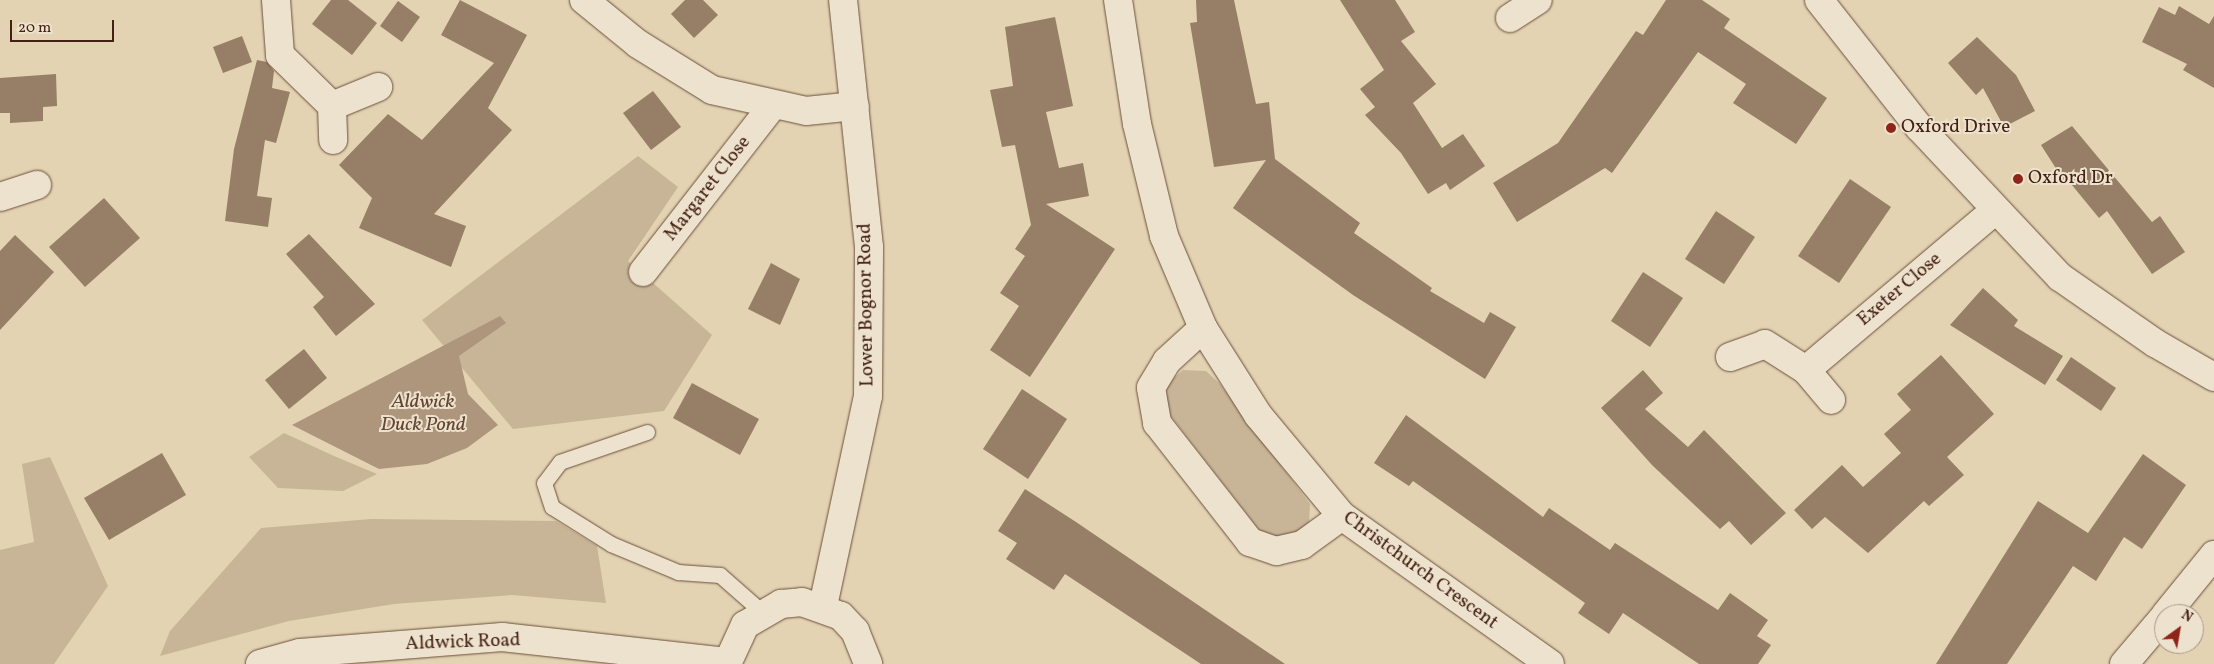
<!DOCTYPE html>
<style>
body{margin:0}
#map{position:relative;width:2214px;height:664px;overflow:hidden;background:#e3d3b2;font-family:Vollkorn,serif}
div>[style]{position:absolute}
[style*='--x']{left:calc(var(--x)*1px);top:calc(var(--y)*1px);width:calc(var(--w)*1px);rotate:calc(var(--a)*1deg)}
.green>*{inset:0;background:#c8b597}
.water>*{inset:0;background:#ad967c}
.building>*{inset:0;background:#977e66}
.roads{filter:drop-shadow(0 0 1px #6c4e3c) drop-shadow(0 0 1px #6c4e3c)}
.service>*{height:15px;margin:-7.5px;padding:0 7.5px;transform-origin:7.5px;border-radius:7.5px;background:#ede2cd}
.minor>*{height:28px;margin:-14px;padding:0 14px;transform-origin:14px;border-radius:14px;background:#ede2cd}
.tertiary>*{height:28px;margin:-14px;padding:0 14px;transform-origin:14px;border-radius:14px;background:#ede2cd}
.secondary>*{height:28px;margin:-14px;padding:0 14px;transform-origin:14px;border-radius:14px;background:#ede2cd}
.dots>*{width:14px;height:14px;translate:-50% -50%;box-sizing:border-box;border:2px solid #ede2cd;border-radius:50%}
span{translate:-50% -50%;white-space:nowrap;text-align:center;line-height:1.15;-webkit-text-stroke:4px #ede2cd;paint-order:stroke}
.poi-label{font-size:19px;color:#442114}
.left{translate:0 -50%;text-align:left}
.street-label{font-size:19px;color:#442114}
.water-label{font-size:20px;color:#644433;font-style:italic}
.north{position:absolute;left:2154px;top:604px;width:50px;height:50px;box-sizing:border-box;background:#ede2cd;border:1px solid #a99583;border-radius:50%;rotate:32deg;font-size:14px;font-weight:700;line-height:20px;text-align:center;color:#442114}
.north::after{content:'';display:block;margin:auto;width:18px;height:22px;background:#8f2418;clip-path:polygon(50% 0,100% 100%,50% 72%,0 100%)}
.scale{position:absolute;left:10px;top:20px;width:104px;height:22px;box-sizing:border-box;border:2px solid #442114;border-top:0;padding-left:6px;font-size:15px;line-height:18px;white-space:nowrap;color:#442114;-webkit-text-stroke:4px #ede2cd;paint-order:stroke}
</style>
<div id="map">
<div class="green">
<i style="clip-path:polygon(638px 156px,678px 187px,628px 261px,712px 335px,664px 411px,513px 429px,422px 320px)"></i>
<i style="clip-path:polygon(1183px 370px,1206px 371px,1220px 384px,1310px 504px,1309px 524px,1295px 536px,1280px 538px,1260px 531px,1166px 410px,1167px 384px)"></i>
<i style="clip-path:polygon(284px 433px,334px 456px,377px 474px,343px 491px,278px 488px,249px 457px)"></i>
<i style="clip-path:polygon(50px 457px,108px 586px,54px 664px,0 664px,0 550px,34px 542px,22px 464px)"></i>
<i style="clip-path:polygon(371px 519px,556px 521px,597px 546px,606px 603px,512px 595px,394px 604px,289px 621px,160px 656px,170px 631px,261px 528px)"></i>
</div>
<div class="water">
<i style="clip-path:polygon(500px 316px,506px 323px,459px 356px,468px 394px,498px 425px,467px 448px,427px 464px,379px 469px,292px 425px)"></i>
</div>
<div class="building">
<i style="clip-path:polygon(331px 0,348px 0,377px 23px,352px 55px,312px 24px)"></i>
<i style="clip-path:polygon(460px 0,527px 35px,488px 108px,512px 130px,434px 214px,466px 226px,451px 267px,359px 228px,372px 198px,339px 165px,388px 114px,422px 140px,494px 63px,441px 35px)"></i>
<i style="clip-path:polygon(685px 0,703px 0,718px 15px,694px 38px,671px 14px)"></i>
<i style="clip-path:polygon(1196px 0,1234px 0,1256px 104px,1269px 102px,1275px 159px,1360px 223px,1354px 233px,1432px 288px,1430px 291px,1484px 323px,1490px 312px,1516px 327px,1485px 379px,1353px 295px,1233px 208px,1266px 160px,1214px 167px,1190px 23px,1197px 22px)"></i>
<i style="clip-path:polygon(1340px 0,1395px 0,1415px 32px,1401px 41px,1436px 84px,1413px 103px,1442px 148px,1463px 134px,1485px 166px,1450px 190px,1446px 183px,1428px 194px,1401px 153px,1365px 115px,1375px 107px,1360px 89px,1384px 70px)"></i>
<i style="clip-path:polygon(1666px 0,1702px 0,1730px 19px,1724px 28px,1827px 98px,1796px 144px,1733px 103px,1746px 84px,1698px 52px,1612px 173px,1605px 168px,1517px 222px,1493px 183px,1558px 143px,1636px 31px,1643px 35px)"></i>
<i style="clip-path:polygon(398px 1px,420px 17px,402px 42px,380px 26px)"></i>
<i style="clip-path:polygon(2179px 6px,2209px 24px,2214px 16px,2214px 88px,2183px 70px,2187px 64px,2142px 42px,2159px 7px,2175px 15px)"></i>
<i style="clip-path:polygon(1055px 17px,1073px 106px,1046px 112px,1059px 168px,1083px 163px,1089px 196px,1046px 204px,1115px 249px,1030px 377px,990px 350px,1019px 306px,1000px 293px,1025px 256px,1015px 249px,1031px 225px,1015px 145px,1002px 147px,990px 90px,1013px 86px,1005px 27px)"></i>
<i style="clip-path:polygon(242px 36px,252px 62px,223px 73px,213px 47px)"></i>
<i style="clip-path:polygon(1977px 37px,2016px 75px,2035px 111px,2004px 127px,1983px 88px,1976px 95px,1948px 63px)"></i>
<i style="clip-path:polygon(257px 60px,267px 62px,274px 71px,272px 88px,290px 92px,276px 143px,265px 140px,257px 196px,272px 198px,268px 227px,225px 221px,234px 149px)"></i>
<i style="clip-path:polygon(56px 74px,57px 106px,43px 107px,43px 121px,10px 123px,10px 113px,0 113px,0 78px)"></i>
<i style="clip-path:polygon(653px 91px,681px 127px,651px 150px,623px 113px)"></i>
<i style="clip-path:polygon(2072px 126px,2152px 222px,2160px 216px,2185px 252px,2152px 274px,2107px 211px,2099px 218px,2067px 179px,2064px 181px,2041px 145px)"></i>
<i style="clip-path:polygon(1850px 179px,1891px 207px,1839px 283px,1798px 256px)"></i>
<i style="clip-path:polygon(104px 198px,140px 238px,85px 287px,49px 247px)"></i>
<i style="clip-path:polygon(1716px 211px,1755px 237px,1724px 284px,1685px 259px)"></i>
<i style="clip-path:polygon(309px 234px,375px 304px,336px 336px,313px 307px,324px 297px,286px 254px)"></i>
<i style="clip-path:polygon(15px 235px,54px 272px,0 330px,0 251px)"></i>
<i style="clip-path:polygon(771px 263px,800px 279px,780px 325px,748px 309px)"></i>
<i style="clip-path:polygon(1643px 272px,1683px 298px,1650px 347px,1611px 321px)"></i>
<i style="clip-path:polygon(1983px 288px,2018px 320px,2014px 326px,2063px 356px,2045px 385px,1950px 325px)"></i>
<i style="clip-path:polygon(304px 349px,327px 378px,289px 409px,265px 380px)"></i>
<i style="clip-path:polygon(1941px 355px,1994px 414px,1947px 457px,1964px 475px,1929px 506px,1924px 501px,1868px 553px,1825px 517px,1812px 529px,1794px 510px,1842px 465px,1863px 487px,1901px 453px,1884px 434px,1911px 410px,1897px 394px)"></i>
<i style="clip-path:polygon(2071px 357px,2116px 388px,2101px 411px,2056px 380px)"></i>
<i style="clip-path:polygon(1643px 370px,1663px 393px,1645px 409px,1688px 447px,1704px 430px,1786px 513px,1751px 545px,1729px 521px,1720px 529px,1652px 465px,1601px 408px)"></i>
<i style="clip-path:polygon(692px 383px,759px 419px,740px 455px,673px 418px)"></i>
<i style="clip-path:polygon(1022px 389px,1067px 419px,1028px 479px,983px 449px)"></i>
<i style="clip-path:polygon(1406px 415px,1543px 517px,1549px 508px,1610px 550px,1615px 543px,1718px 610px,1730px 593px,1768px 620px,1757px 636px,1771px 645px,1758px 664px,1699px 664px,1623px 613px,1609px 634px,1578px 613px,1585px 603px,1413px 481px,1409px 486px,1374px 463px)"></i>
<i style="clip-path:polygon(162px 453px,186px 495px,109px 540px,84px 498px)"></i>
<i style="clip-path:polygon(2143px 454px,2186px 485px,2142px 549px,2124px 537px,2096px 581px,2073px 566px,2007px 664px,1936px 664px,2038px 501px,2088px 533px)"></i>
<i style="clip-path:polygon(1025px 489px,1076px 522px,1285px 664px,1201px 664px,1065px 574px,1054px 590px,1006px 559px,1017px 543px,998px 531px)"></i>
</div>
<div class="roads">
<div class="service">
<i style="--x:647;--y:432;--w:92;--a:161"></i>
<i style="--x:560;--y:462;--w:26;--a:127"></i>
<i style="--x:544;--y:483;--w:25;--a:72"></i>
<i style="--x:552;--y:507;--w:70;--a:32.1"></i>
<i style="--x:611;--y:544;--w:73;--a:22.7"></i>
<i style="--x:678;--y:572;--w:42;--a:4.1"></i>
<i style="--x:720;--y:575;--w:56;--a:41.4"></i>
</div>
<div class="minor">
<i style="--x:276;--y:0;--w:55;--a:85.8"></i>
<i style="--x:280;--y:55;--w:73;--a:44.4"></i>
<i style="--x:332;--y:106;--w:50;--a:-22.4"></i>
<i style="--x:584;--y:0;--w:70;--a:39.2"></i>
<i style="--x:638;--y:44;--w:87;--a:31.9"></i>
<i style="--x:712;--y:90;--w:96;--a:12.6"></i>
<i style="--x:806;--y:111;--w:49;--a:-5.8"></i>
<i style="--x:1118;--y:0;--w:125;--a:81.3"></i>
<i style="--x:1137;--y:124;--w:115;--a:76.4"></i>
<i style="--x:1164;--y:236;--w:100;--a:67"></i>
<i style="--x:1203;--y:328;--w:103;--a:57.7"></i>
<i style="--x:1258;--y:415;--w:131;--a:50.3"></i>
<i style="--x:1342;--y:516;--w:255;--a:35.4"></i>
<i style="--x:1819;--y:0;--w:162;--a:51.8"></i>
<i style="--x:1919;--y:127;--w:206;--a:46.8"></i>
<i style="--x:2060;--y:277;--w:116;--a:34.8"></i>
<i style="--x:2155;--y:343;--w:68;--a:30"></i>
<i style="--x:1510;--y:18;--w:33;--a:-33"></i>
<i style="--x:332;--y:106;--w:34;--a:88"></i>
<i style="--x:0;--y:197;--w:39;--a:-18"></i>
<i style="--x:643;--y:272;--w:210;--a:-52.1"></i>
<i style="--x:1203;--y:328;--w:49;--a:137.5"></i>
<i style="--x:1167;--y:361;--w:31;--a:121"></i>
<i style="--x:1151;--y:388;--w:36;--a:80"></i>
<i style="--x:1157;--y:423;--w:151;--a:52"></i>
<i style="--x:1250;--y:542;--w:28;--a:19"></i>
<i style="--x:1276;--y:551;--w:27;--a:-13"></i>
<i style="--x:1302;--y:545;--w:49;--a:-35.9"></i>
<i style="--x:1730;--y:357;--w:37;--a:-20"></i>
<i style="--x:1765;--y:344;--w:49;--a:32.4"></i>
<i style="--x:1806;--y:370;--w:246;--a:-40.2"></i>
<i style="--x:1806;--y:370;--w:39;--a:50"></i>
<i style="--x:2166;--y:614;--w:76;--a:-50.9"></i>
<i style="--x:2124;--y:664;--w:62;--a:-49.6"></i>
</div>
<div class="tertiary">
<i style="--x:260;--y:664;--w:41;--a:-15.4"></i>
<i style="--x:300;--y:653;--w:203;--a:-4.5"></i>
<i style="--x:502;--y:637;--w:226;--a:6.3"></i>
</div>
<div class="secondary">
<i style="--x:823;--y:606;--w:215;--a:-77.9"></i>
<i style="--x:868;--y:396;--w:149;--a:-89.6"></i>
<i style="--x:869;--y:247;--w:248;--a:-96"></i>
<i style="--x:727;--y:664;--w:43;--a:-65.2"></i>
<i style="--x:745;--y:625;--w:42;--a:-30.3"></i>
<i style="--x:781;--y:604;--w:21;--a:-5"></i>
<i style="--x:802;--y:602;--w:41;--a:19.7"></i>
<i style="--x:841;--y:616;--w:21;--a:47"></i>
<i style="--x:855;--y:631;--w:35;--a:68"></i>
</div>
</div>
<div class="dots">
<i style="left:1891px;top:128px;background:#8f2418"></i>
<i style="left:2018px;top:179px;background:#8f2418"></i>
</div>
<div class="poi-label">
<span class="left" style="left:1901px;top:128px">Oxford Drive</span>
<span class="left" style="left:2028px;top:179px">Oxford Dr</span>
</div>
<div class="street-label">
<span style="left:708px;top:189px;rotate:-52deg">Margaret Close</span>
<span style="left:1900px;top:290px;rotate:-40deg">Exeter Close</span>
<span style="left:867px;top:305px;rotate:-91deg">Lower Bognor Road</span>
<span style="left:1420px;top:571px;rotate:36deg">Christchurch Crescent</span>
<span style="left:463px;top:643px;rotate:-2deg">Aldwick Road</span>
</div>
<div class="water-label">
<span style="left:423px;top:414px">Aldwick<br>Duck Pond</span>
</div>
<div class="north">N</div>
<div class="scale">20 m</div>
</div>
